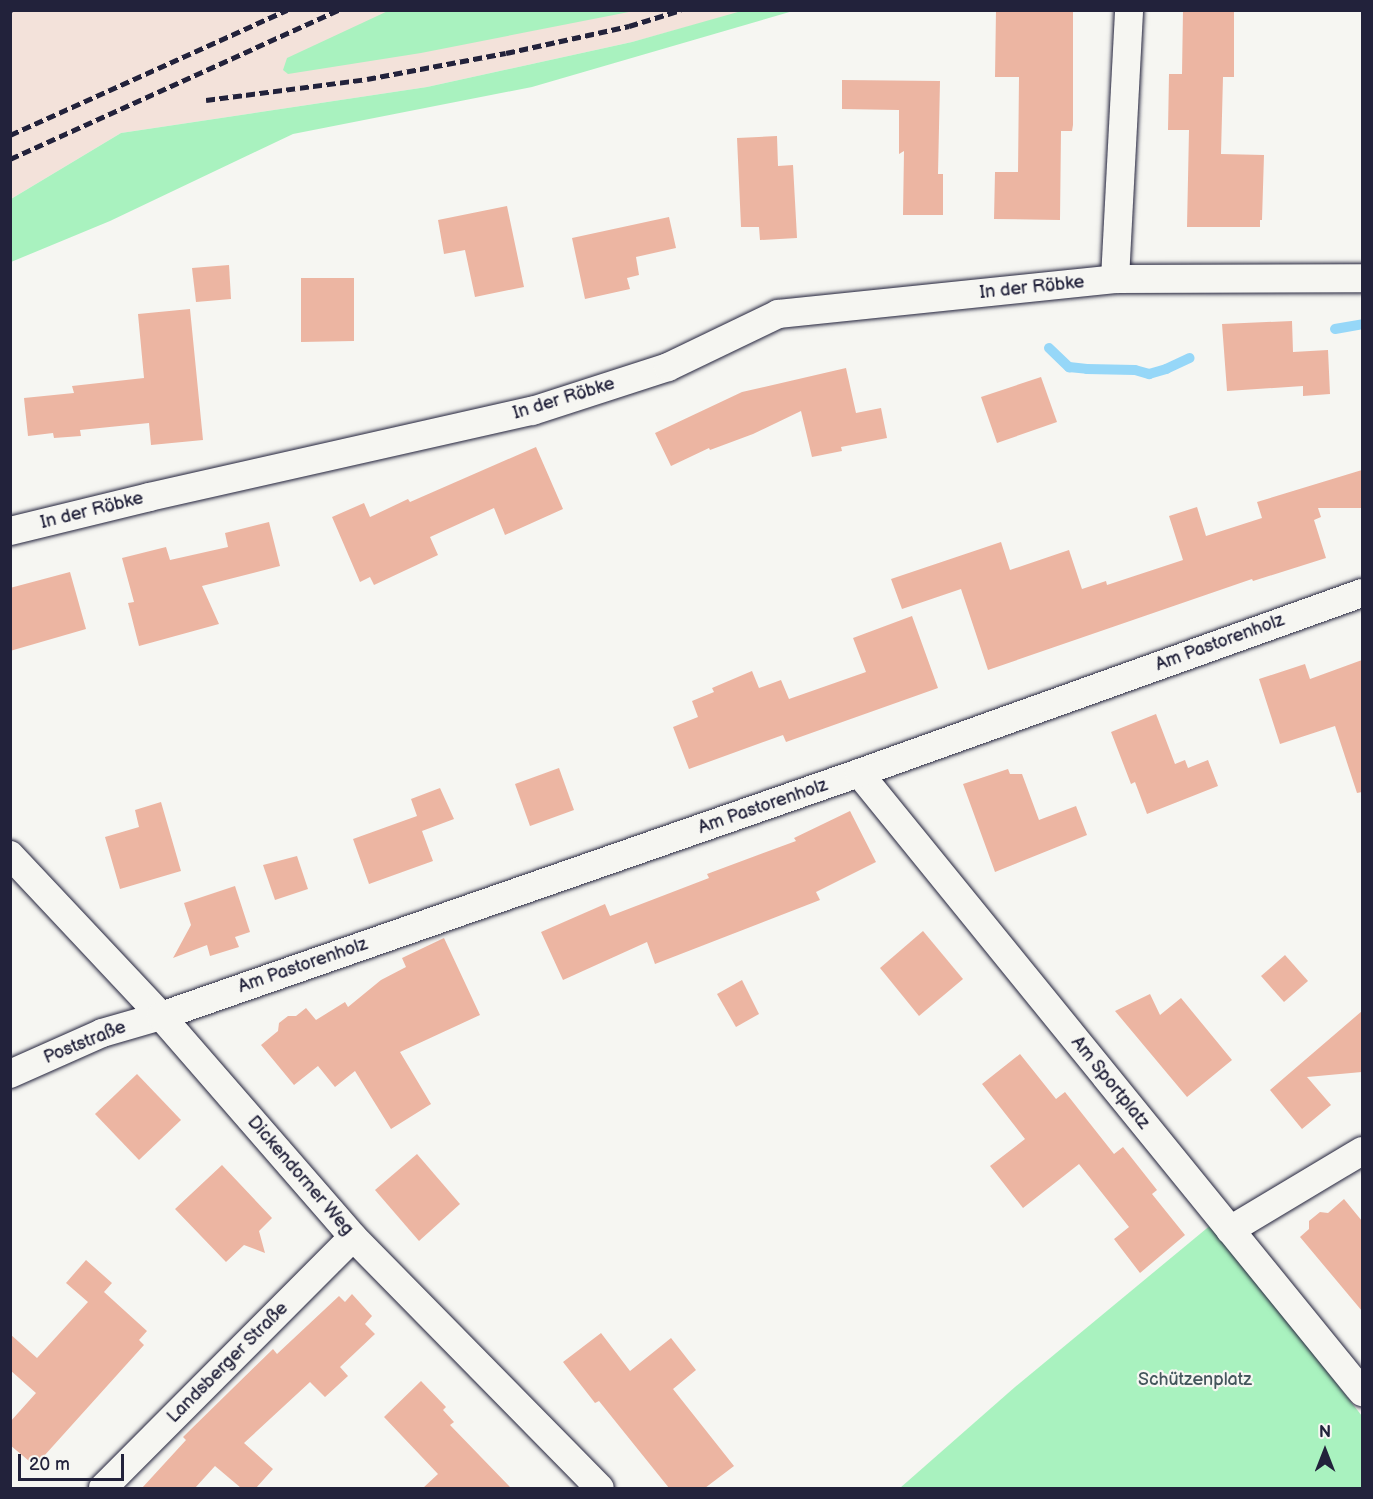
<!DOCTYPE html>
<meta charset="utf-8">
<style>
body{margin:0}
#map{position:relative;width:1373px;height:1499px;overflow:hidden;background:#f6f6f2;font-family:"Balsamiq Sans",sans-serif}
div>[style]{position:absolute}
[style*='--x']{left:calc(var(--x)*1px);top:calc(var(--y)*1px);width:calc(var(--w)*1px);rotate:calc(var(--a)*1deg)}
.built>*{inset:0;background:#f3e2da}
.green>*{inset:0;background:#a9f2bf}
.stream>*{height:10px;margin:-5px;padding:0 5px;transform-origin:5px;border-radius:5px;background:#96d7f8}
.building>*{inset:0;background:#ecb5a2}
.roads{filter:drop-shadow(0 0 2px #22223b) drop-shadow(0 0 2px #22223b)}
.minor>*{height:28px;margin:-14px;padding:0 14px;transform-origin:14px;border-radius:14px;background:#f6f6f2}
.rail>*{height:4.5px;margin-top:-2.25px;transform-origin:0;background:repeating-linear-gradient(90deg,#22223b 0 9px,transparent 0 13.5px)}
span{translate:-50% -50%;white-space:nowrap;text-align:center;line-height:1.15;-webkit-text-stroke:4.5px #f6f6f2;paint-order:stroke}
.street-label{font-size:18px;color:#22223b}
.park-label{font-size:18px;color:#44565c}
.frame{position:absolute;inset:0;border:12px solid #22223b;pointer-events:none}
.north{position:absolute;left:1295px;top:1421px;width:60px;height:60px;-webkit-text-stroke:4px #f6f6f2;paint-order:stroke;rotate:0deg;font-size:16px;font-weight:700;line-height:24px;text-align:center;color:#22223b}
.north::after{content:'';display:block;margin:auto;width:21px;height:27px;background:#22223b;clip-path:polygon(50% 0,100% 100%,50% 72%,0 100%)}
.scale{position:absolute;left:18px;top:1454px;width:106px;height:27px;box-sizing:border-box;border:3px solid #22223b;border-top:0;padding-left:8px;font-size:18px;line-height:21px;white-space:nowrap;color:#22223b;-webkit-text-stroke:4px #f6f6f2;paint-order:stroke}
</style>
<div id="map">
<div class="built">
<i style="clip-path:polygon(10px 11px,745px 11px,632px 42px,427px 87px,121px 133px,11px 199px)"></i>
</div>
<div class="green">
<i style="clip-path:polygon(390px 10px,634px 10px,634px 11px,421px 53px,288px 74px,283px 70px,287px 58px)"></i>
<i style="clip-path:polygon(745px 10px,793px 11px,532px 87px,293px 134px,110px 221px,11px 262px,11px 199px,121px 133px,427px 87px,632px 42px)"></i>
<i style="clip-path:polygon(1212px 1224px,1362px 1416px,1362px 1488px,900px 1488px,1015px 1387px)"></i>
</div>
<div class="stream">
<i style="--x:1335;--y:329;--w:27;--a:-10"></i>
<i style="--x:1049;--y:348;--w:28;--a:44"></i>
<i style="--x:1069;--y:367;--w:18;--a:6"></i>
<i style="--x:1087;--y:369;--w:48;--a:1.2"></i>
<i style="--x:1135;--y:370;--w:15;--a:16"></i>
<i style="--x:1149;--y:374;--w:18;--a:-16"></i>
<i style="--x:1166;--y:369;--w:26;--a:-25"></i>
</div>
<div class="building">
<i style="clip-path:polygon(996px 10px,1073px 10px,1073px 125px,1072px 131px,1061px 131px,1060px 220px,994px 219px,995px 172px,1018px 172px,1019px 77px,995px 77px)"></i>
<i style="clip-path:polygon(1183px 10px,1234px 10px,1234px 77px,1223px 77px,1221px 154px,1264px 155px,1262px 220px,1260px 220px,1260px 227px,1187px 227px,1189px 130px,1168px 130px,1169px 74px,1182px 74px)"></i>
<i style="clip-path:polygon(842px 80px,940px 81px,938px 174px,943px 174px,943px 215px,903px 215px,904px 151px,899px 154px,899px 110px,842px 109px)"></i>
<i style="clip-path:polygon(777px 136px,778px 166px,793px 165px,797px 238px,760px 240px,759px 227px,741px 227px,737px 138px)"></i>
<i style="clip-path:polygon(507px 206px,524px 287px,475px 297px,465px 250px,444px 254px,438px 220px)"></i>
<i style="clip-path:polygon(669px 217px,676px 248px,636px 257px,639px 275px,627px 278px,630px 289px,585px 299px,572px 238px)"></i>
<i style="clip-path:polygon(229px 265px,231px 299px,196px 302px,192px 268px)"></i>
<i style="clip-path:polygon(301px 278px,354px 278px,354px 341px,301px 342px)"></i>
<i style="clip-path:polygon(190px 309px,203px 440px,151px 445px,149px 423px,80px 430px,81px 436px,54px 438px,53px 433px,28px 436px,24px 398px,74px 393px,72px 386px,144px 378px,138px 314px)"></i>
<i style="clip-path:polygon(1292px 321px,1293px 352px,1328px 350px,1330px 394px,1303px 396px,1303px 386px,1227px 391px,1222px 324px)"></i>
<i style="clip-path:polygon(846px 368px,856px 413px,881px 408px,887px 438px,841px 447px,842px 451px,812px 457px,801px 411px,753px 434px,710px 450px,709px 448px,671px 466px,655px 433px,742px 392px)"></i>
<i style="clip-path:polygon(1041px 377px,1057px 422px,997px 443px,981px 397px)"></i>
<i style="clip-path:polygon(536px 447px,563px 509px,505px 535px,494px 508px,430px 537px,438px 555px,374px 585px,370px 577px,360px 582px,332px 517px,364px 503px,370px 517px,408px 499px,410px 502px)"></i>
<i style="clip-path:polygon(1362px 470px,1362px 508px,1318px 508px,1321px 517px,1314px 520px,1326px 558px,1253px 581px,1252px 579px,988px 670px,961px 589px,902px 609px,891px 579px,1001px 542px,1010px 570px,1069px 550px,1082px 589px,1106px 581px,1107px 585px,1183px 560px,1169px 516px,1197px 507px,1206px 536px,1262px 518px,1257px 502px)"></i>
<i style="clip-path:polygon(269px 522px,280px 566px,202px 586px,219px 624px,139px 646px,128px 603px,134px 602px,122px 558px,166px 547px,170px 560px,228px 547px,225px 533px)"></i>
<i style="clip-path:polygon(70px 572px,86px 629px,10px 651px,10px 588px)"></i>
<i style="clip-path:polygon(912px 616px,938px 688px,786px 742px,783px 735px,689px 769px,673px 727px,698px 717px,692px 701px,714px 692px,712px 688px,752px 671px,759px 688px,781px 680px,789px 699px,866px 672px,853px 638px)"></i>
<i style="clip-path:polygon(1362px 660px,1362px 792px,1357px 793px,1335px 726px,1280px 744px,1259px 679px,1305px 664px,1310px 679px)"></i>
<i style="clip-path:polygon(1156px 714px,1175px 764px,1185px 760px,1188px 768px,1208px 760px,1218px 786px,1147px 814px,1135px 782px,1131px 784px,1111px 732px)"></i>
<i style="clip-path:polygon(559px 768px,574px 810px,530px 826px,515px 784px)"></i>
<i style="clip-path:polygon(1008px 769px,1010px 774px,1022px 774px,1039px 820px,1076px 806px,1087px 835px,995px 872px,963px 784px)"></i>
<i style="clip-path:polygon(440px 788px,454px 819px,422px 831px,433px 861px,369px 884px,353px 839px,417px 816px,411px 799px)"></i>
<i style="clip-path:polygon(161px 802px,181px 871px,120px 889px,105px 837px,139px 827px,135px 810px)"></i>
<i style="clip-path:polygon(850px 811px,876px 862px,816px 892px,820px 900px,655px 964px,647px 942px,563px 980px,541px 932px,605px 904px,610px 916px,709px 878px,707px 874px,796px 841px,794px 838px)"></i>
<i style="clip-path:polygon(297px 856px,308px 889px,275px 900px,263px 865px)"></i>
<i style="clip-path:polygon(235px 886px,250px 932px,235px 937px,239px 947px,210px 956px,207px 945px,173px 958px,191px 925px,184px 903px)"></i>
<i style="clip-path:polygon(923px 931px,963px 979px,919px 1016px,880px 968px)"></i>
<i style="clip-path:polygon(444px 938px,480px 1015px,400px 1052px,431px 1104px,391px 1129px,355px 1071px,335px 1087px,318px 1066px,294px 1085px,261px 1045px,278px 1031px,279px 1023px,288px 1016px,296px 1016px,306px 1008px,316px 1020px,345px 1002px,348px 1007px,381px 980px,406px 967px,402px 958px)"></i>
<i style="clip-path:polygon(1285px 955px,1308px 981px,1284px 1002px,1261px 976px)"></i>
<i style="clip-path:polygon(742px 980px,759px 1014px,736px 1027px,717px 994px)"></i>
<i style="clip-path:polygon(1150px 994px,1160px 1015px,1181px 998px,1232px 1060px,1187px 1097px,1115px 1011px)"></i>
<i style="clip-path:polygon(1362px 1011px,1362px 1072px,1307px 1077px,1331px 1105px,1302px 1129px,1270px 1090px)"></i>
<i style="clip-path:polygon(1020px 1054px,1056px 1099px,1065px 1092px,1114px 1154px,1123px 1147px,1157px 1190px,1152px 1194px,1185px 1235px,1140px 1273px,1114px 1239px,1129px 1227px,1079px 1164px,1023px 1208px,990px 1166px,1025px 1139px,982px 1084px)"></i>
<i style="clip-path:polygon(137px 1074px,181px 1120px,139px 1160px,95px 1114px)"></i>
<i style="clip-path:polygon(417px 1154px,460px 1204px,419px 1241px,375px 1190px)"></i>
<i style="clip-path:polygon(222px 1165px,272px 1218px,259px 1231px,265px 1253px,244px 1245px,226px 1262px,175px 1209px)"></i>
<i style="clip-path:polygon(1344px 1199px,1362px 1221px,1362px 1311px,1300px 1237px,1309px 1229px,1309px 1221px,1320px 1212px,1328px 1213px)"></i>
<i style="clip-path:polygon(86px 1260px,112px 1283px,104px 1292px,147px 1331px,139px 1340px,144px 1345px,35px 1466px,10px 1445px,10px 1422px,36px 1393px,10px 1370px,10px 1334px,37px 1358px,88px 1302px,66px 1283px)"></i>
<i style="clip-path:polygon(352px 1294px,372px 1316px,365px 1324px,375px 1334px,340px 1367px,348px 1376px,325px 1397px,310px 1382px,244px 1443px,273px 1469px,256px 1488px,241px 1488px,215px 1466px,195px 1488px,142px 1488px,186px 1440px,183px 1437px,273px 1349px,277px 1354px,339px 1296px,345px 1302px)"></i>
<i style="clip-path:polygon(601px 1333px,630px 1371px,671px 1338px,696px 1370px,673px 1389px,734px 1466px,705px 1488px,669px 1488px,599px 1401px,595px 1403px,563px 1362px)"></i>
<i style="clip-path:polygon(421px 1381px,446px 1407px,443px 1410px,454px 1422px,450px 1425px,511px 1488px,423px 1488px,438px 1474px,384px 1417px)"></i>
</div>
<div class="roads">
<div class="minor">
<i style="--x:1115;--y:279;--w:269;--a:-87"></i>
<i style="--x:10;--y:531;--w:143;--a:-13.7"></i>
<i style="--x:149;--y:497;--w:393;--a:-12.7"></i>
<i style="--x:532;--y:411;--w:143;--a:-17.9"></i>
<i style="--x:668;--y:367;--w:122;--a:-25.7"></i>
<i style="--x:778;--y:314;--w:339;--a:-5.9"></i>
<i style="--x:1115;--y:279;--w:247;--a:-0.2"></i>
<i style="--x:859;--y:773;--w:798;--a:50.9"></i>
<i style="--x:10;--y:855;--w:221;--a:46.8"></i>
<i style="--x:161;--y:1016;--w:293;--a:49"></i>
<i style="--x:353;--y:1237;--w:352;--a:45.5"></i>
<i style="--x:10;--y:1074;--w:101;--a:-24"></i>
<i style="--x:102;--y:1033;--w:61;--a:-16.1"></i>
<i style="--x:161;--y:1016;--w:739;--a:-19.19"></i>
<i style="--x:859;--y:773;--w:534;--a:-19.69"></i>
<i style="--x:1230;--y:1230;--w:154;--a:-30.9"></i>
<i style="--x:103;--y:1488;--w:354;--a:-45.1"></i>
</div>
</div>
<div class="rail">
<i style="--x:10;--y:11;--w:1;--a:-45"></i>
<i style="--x:206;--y:100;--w:162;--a:-7.4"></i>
<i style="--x:367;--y:79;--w:141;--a:-10.6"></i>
<i style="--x:506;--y:53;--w:126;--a:-12.4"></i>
<i style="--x:629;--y:26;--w:54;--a:-17.1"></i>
<i style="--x:10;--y:135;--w:304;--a:-24.3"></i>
<i style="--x:10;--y:159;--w:361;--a:-24.4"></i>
</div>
<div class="street-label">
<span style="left:1032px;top:288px;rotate:-6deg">In der Röbke</span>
<span style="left:564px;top:399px;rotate:-17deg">In der Röbke</span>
<span style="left:92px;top:511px;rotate:-14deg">In der Röbke</span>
<span style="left:1220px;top:643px;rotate:-20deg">Am Pastorenholz</span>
<span style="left:763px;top:807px;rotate:-19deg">Am Pastorenholz</span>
<span style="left:303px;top:966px;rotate:-19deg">Am Pastorenholz</span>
<span style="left:85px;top:1043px;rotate:-22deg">Poststraße</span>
<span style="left:1110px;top:1083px;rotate:51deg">Am Sportplatz</span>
<span style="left:300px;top:1176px;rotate:49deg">Dickendorner Weg</span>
<span style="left:228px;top:1363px;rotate:-45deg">Landsberger Straße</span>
</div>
<div class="park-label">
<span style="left:1195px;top:1380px">Schützenplatz</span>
</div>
<div class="frame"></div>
<div class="north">N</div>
<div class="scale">20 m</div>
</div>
